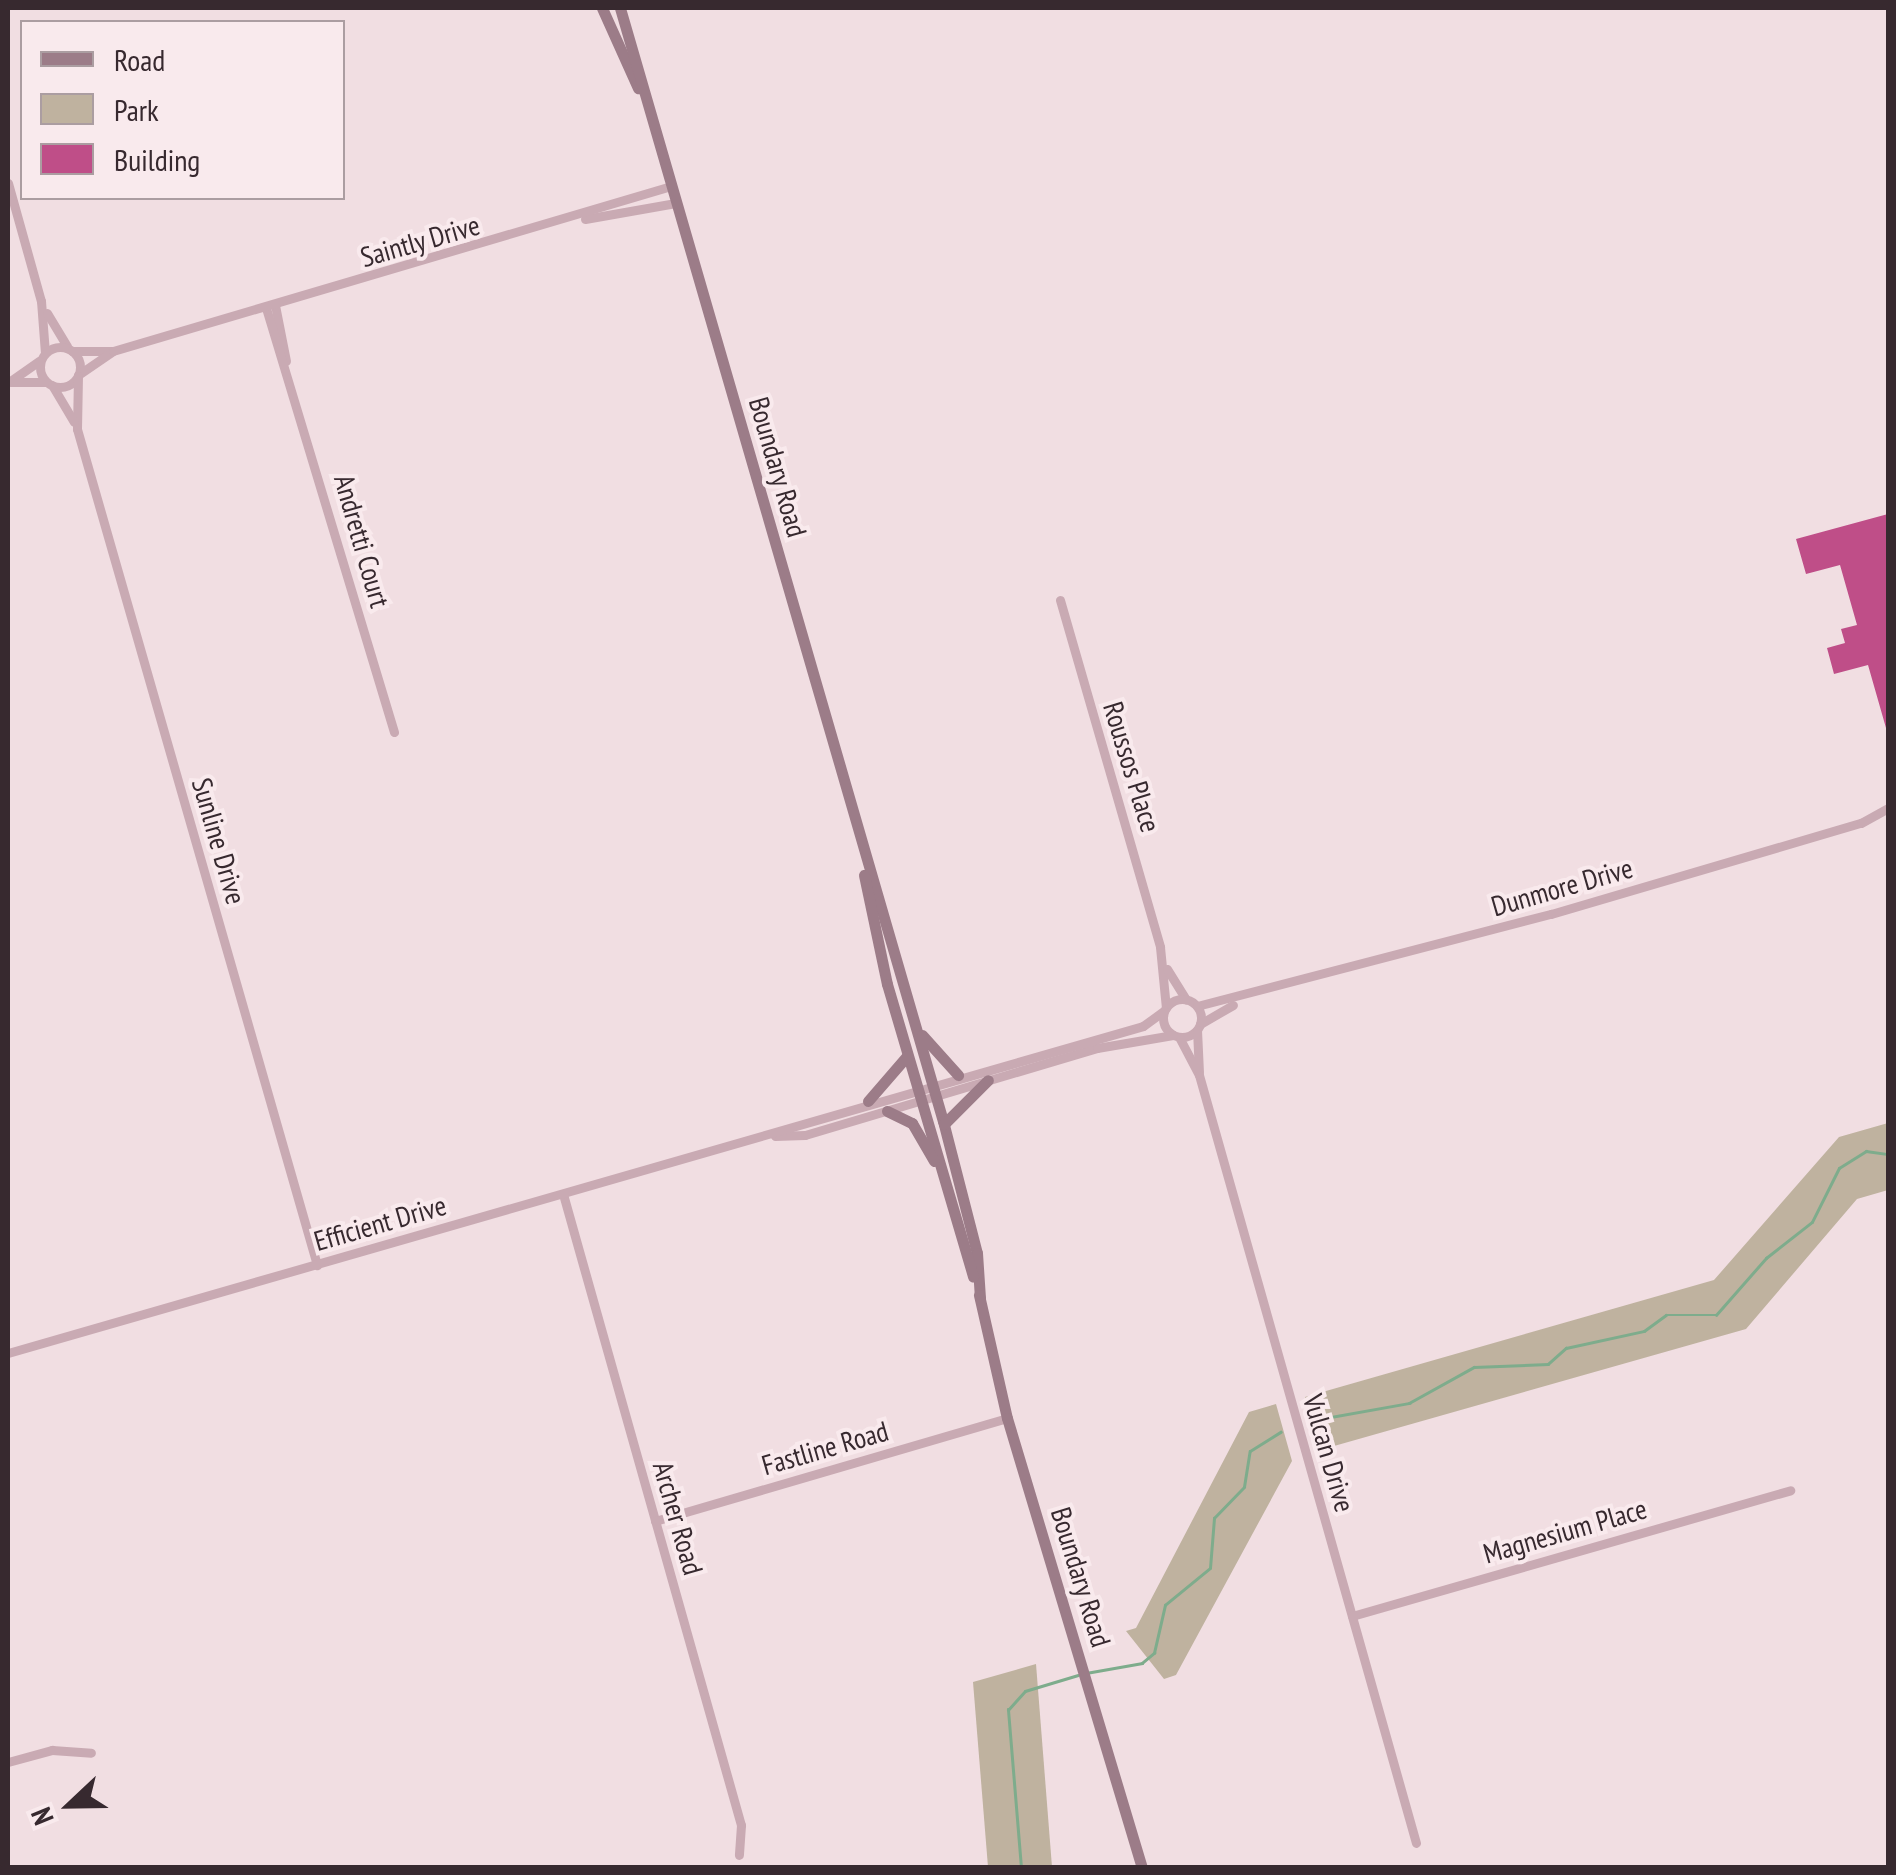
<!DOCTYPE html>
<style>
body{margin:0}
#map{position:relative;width:1896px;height:1875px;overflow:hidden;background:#f1dee2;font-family:"PT Sans Narrow",sans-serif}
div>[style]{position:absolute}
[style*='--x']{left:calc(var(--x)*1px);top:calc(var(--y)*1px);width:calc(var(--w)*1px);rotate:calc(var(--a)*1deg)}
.green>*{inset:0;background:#bfb29f}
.stream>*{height:2.5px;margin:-1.25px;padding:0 1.25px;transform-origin:1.25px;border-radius:1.25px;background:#7eac8c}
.building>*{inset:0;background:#bf4e88}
.street>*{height:9px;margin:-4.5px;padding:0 4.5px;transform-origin:4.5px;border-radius:4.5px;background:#c9aab3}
.street>.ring{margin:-4.5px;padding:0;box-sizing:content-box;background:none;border:9px solid #c9aab3;border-radius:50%}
.secondary>*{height:11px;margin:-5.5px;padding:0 5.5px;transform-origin:5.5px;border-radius:5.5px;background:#9c7c88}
span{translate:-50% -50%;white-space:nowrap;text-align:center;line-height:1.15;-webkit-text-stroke:8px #f9eaed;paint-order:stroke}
.street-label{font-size:28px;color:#37292f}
.frame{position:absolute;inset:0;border:10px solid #37292f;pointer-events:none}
.legend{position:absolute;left:20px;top:20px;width:325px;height:180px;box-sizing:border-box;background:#f9eaed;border:2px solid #ab9da1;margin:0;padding:12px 18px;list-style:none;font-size:30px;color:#37292f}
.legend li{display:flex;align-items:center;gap:20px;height:50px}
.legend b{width:50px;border:2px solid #ab9da1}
.north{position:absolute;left:20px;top:1755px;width:100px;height:100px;-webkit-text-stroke:8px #f9eaed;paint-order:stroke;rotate:248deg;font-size:28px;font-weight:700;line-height:40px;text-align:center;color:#37292f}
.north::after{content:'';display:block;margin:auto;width:35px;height:45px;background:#37292f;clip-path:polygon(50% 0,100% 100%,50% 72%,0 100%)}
</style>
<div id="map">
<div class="green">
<i style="clip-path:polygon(1888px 1123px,1888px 1190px,1857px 1199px,1746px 1329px,1320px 1450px,1305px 1397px,1714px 1280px,1839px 1137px)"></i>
<i style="clip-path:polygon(1276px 1404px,1292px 1461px,1176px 1675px,1164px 1679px,1126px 1631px,1136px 1628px,1249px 1412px)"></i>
<i style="clip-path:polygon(1036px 1664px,1052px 1867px,988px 1867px,973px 1682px)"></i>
</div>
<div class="stream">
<i style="--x:1314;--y:1420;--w:97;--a:-10.1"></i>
<i style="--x:1409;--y:1403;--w:74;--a:-29"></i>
<i style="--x:1474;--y:1367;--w:74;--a:-2.3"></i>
<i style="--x:1548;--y:1364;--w:24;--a:-42"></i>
<i style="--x:1566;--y:1348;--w:80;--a:-12.3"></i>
<i style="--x:1644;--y:1331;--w:27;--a:-36"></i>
<i style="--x:1666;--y:1315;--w:50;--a:0"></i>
<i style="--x:1716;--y:1315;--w:76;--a:-48.7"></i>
<i style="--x:1766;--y:1258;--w:58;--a:-38"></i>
<i style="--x:1812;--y:1222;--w:60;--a:-63.4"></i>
<i style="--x:1839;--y:1168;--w:32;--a:-32"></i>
<i style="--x:1866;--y:1151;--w:22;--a:8"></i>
<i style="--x:1086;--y:1673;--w:57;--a:-10.1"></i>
<i style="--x:1142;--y:1663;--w:16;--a:-40"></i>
<i style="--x:1154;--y:1653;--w:49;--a:-77.1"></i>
<i style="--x:1165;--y:1605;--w:58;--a:-39.4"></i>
<i style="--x:1210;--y:1568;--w:50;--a:-85.4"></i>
<i style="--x:1214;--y:1518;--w:43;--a:-45.9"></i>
<i style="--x:1244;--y:1487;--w:36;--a:-81"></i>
<i style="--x:1250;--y:1451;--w:36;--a:-32"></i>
<i style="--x:1021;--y:1868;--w:159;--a:-94.7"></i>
<i style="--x:1008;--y:1710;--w:25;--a:-48"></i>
<i style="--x:1025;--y:1691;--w:55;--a:-16.8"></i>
</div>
<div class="building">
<i style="clip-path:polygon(1888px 514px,1888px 728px,1886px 728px,1868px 665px,1834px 674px,1827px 648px,1845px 643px,1841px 629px,1857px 625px,1840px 565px,1806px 574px,1796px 539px)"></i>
</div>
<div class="street">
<i style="--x:8;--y:183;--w:123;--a:74.4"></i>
<i style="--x:41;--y:301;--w:52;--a:85.6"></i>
<i style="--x:585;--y:219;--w:92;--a:-10"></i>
<i style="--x:275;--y:305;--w:57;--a:78.9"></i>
<i style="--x:266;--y:308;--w:443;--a:73.2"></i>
<i style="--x:47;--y:313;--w:39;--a:59"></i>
<i class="ring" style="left:40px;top:347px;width:31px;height:31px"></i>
<i style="--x:72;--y:351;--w:39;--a:0"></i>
<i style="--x:78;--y:375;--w:42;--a:-34.4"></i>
<i style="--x:113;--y:351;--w:582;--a:-16.47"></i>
<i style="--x:78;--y:376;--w:53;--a:91.1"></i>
<i style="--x:77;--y:429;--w:870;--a:73.98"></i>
<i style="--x:9;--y:382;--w:37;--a:-35"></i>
<i style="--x:11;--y:382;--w:34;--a:0"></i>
<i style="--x:52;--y:385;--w:43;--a:59.3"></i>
<i style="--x:1060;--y:600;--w:361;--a:73.9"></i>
<i style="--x:1160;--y:947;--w:61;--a:84.4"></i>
<i style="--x:1167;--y:969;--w:36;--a:58"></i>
<i class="ring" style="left:1163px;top:999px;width:29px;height:29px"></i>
<i style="--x:1197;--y:1006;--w:366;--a:-14.6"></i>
<i style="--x:1551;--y:914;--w:323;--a:-16.4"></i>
<i style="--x:1861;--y:823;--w:31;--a:-29"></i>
<i style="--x:1200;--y:1024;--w:38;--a:-30"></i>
<i style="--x:1197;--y:1030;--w:42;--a:87.3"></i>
<i style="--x:1179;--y:1037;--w:43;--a:62.2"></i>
<i style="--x:1199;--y:1075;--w:798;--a:74.22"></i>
<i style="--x:775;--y:1136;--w:30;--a:-2"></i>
<i style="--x:805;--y:1135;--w:305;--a:-16.6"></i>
<i style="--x:1097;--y:1048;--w:77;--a:-9.7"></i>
<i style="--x:563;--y:1194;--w:656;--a:74.25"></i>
<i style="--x:741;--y:1825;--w:30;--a:94"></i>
<i style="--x:8;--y:1353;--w:1181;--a:-16.07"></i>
<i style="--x:1143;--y:1026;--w:26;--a:-36"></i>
<i style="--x:655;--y:1521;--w:367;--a:-16.3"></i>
<i style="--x:1352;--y:1616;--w:456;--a:-16"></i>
<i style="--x:8;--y:1762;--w:46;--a:-15.3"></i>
<i style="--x:52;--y:1750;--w:39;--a:4"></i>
</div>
<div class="secondary">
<i style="--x:602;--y:8;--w:88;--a:65.8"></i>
<i style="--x:620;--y:8;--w:1159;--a:73.82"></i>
<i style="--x:943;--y:1121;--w:136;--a:75.6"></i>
<i style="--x:977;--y:1253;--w:45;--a:86.2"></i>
<i style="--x:864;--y:875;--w:111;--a:78.1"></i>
<i style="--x:887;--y:984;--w:305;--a:73.6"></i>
<i style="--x:922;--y:1035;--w:54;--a:48"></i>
<i style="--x:868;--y:1101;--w:60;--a:-49.1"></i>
<i style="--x:887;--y:1111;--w:28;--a:26"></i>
<i style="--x:912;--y:1123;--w:44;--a:59.9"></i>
<i style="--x:944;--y:1124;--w:62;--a:-45"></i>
<i style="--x:979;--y:1295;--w:126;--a:77.2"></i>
<i style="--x:1007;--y:1418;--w:470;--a:73.3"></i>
</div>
<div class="street-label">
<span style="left:420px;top:241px;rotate:-16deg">Saintly Drive</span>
<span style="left:778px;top:467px;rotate:74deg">Boundary Road</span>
<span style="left:362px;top:541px;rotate:74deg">Andretti Court</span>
<span style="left:1132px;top:767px;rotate:73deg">Roussos Place</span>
<span style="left:219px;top:841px;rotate:74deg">Sunline Drive</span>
<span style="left:1562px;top:887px;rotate:-16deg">Dunmore Drive</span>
<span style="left:380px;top:1223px;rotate:-16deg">Efficient Drive</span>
<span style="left:825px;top:1448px;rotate:-16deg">Fastline Road</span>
<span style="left:1329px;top:1453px;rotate:74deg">Vulcan Drive</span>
<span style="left:678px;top:1518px;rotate:74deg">Archer Road</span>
<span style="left:1565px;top:1531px;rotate:-16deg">Magnesium Place</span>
<span style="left:1081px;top:1577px;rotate:73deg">Boundary Road</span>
</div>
<div class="frame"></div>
<ul class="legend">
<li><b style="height:12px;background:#9c7c88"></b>Road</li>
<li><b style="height:28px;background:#bfb29f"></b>Park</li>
<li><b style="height:28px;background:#bf4e88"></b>Building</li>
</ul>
<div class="north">N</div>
</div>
